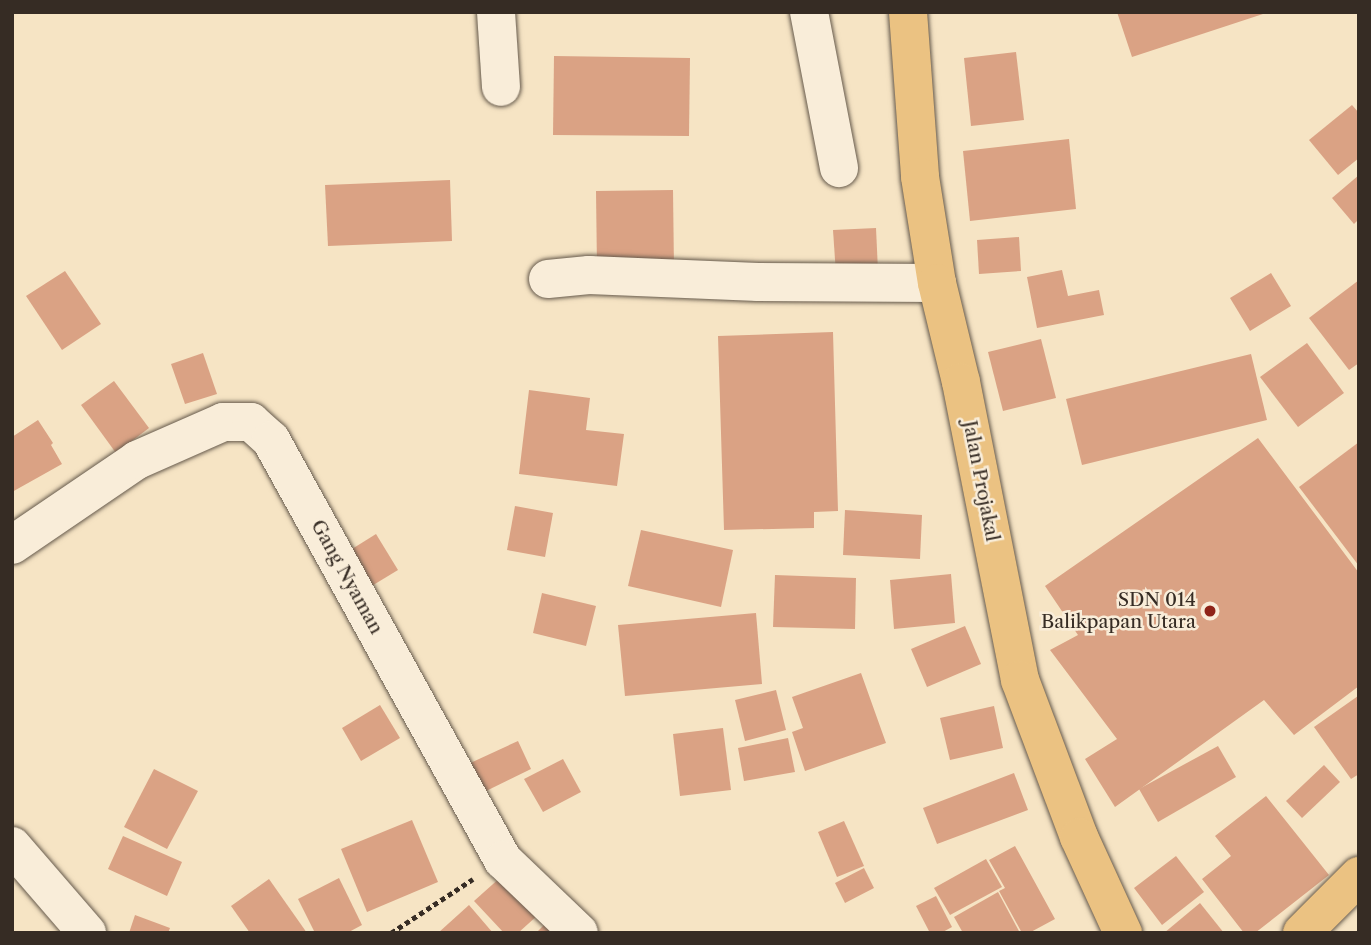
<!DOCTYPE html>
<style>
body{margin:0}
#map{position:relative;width:1371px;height:945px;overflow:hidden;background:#f6e4c4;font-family:"Libre Caslon Text",serif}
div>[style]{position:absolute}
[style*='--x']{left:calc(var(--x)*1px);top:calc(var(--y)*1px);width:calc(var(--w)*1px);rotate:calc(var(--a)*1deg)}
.building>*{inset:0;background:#daa284}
.path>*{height:4.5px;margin-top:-2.25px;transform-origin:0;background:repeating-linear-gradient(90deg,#362c24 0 5px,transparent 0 8.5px)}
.roads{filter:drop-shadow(0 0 2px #665a4c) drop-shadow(0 0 2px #665a4c)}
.minor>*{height:38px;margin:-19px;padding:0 19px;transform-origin:19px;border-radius:19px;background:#f9edd9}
.major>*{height:38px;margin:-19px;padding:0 19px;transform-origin:19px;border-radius:19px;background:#ebc282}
.highway>*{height:38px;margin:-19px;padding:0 19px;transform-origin:19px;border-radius:19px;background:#ebc282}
.dots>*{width:19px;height:19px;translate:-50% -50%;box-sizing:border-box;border:4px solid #f9edd9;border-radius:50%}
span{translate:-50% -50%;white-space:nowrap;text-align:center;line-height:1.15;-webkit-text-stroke:5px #f9edd9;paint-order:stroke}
.street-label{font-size:19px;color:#362c24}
.poi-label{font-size:19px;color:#362c24}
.right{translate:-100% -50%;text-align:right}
.frame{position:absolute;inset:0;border:14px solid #362c24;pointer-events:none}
</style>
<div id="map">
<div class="building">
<i style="clip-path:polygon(1117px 12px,1266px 12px,1266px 13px,1132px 57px)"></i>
<i style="clip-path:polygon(1016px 52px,1024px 120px,971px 126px,964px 58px)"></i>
<i style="clip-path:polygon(554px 56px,690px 58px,689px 136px,553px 135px)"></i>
<i style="clip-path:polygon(1352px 105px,1359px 113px,1359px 158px,1338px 175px,1309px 140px)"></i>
<i style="clip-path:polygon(1069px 139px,1076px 209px,970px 221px,963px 151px)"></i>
<i style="clip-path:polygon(1359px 175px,1359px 219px,1354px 224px,1332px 198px)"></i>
<i style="clip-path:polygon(450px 180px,452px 241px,328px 246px,325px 185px)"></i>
<i style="clip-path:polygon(673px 190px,674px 269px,597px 269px,596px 191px)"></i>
<i style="clip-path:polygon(876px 228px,878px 271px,836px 274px,833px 230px)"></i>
<i style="clip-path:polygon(1019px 237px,1021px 271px,979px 274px,977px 240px)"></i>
<i style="clip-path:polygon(1062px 270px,1068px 296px,1099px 290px,1104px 315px,1037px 328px,1027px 277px)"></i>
<i style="clip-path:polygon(65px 271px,101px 324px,62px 350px,26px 296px)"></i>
<i style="clip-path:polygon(1271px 273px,1291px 306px,1250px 331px,1230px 298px)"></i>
<i style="clip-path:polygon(1359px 280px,1359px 363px,1349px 370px,1309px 318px)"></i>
<i style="clip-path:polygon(833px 332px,838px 511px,814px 512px,814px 528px,724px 530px,718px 336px)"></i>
<i style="clip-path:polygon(1041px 339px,1056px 398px,1003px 411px,988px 352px)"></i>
<i style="clip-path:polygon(1307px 343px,1344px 393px,1298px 427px,1260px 377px)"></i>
<i style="clip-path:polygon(203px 353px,217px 394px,185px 404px,171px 364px)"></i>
<i style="clip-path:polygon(1251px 354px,1267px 420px,1082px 465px,1066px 399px)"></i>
<i style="clip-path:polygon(114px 381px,149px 428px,116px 453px,81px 405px)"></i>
<i style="clip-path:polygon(529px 390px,590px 398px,586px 430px,624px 434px,617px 486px,519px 474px)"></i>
<i style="clip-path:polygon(38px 420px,53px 443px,51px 445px,62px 464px,12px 492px,12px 437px)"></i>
<i style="clip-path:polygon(1258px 438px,1359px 573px,1359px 686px,1294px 735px,1264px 700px,1115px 807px,1085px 759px,1117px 739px,1050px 650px,1078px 635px,1045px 586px)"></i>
<i style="clip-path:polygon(1359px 442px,1359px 566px,1299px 487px)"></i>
<i style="clip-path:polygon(515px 506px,553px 513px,545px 557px,507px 550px)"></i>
<i style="clip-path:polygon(845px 510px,922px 515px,920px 559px,843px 555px)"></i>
<i style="clip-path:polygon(641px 530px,733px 550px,721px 607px,628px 586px)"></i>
<i style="clip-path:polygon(376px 534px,398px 570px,365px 590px,344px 554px)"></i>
<i style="clip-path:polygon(951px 574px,955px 623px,894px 629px,890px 580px)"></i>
<i style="clip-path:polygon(775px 575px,856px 578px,855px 629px,773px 627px)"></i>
<i style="clip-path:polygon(542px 593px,596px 606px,586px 646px,533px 633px)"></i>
<i style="clip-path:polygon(756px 613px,762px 684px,625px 696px,618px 625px)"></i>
<i style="clip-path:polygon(965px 626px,981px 664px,927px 687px,911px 649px)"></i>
<i style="clip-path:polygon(861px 673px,886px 743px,805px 771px,792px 732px,803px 728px,792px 697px)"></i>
<i style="clip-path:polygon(776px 690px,786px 730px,745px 741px,735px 700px)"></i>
<i style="clip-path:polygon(1358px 696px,1359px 774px,1351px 779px,1314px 727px)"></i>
<i style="clip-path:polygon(380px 705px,400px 738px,361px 761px,342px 728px)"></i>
<i style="clip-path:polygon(994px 706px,1003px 748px,950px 760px,940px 718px)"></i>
<i style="clip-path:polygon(723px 728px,731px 790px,680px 796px,673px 734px)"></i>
<i style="clip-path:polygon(788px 738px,795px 772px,744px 781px,738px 748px)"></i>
<i style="clip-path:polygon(518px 741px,531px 769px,480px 794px,466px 765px)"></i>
<i style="clip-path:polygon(1218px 746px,1236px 777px,1158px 822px,1139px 789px)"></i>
<i style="clip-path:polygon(563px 759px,581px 792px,543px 812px,524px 779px)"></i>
<i style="clip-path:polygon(1324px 765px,1340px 782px,1302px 818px,1286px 801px)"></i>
<i style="clip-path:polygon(154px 769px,198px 791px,167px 849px,124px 827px)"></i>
<i style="clip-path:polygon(1014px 773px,1028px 810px,937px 844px,923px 808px)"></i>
<i style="clip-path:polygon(1266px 796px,1329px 875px,1255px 933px,1244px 933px,1202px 879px,1231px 856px,1215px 836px)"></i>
<i style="clip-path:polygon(412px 820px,438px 882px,367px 912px,341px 849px)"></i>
<i style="clip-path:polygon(844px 821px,864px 866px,837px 877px,818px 832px)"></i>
<i style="clip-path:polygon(123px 836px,182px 862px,167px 896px,108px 869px)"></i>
<i style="clip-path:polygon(1015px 846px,1055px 919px,1029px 933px,1022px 933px,999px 891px,1005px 888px,989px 860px)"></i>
<i style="clip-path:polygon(1176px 856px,1204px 892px,1162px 925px,1134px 888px)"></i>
<i style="clip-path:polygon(986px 859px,1002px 887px,950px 915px,934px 888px)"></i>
<i style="clip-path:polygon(864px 868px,874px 888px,845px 903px,835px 883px)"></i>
<i style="clip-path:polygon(502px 876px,538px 915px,518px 933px,504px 933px,474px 901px)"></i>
<i style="clip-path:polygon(339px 878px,362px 925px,347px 933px,315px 933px,298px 899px)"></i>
<i style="clip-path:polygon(269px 879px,307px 933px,250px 933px,231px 906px)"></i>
<i style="clip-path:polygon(998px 892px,1020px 933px,963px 933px,954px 917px)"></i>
<i style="clip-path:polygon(936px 896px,952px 927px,941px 933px,930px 933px,916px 906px)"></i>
<i style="clip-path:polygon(1200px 903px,1224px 933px,1164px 933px)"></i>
<i style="clip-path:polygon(469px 905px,493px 933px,438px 933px)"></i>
<i style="clip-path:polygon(135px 915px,170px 928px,168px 933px,129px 933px)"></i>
<i style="clip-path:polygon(547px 922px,558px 933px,536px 933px)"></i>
</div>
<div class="path">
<i style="--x:391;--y:933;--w:98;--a:-33.4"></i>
</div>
<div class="roads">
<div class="minor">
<i style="--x:496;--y:12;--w:75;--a:86.2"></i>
<i style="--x:809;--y:12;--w:159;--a:79.1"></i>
<i style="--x:548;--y:279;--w:41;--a:-5.6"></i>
<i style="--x:589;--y:275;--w:169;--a:2.4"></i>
<i style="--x:758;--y:282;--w:179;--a:0.3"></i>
<i style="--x:12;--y:545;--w:151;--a:-34.2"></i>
<i style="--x:137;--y:460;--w:94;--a:-23.8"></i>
<i style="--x:223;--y:422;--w:28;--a:0"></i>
<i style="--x:251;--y:422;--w:27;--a:42"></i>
<i style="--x:271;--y:440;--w:480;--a:61.1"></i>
<i style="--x:503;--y:860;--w:105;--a:43.8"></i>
<i style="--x:12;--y:846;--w:115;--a:49.2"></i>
</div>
<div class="major">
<i style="--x:908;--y:12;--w:165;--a:85.8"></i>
<i style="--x:920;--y:177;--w:107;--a:80.9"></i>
<i style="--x:937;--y:283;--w:102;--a:76.4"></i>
<i style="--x:961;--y:382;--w:304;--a:78.8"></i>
<i style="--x:1020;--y:680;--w:168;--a:69.4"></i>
<i style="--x:1079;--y:837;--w:106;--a:65.4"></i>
</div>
<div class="highway">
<i style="--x:1302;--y:933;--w:81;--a:-45"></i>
</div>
</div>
<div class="dots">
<i style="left:1210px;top:611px;background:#8f2418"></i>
</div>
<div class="street-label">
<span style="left:981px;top:481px;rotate:79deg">Jalan Projakal</span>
<span style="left:347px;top:577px;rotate:61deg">Gang Nyaman</span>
</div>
<div class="poi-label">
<span class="right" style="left:1196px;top:611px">SDN 014<br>Balikpapan Utara</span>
</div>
<div class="frame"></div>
</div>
